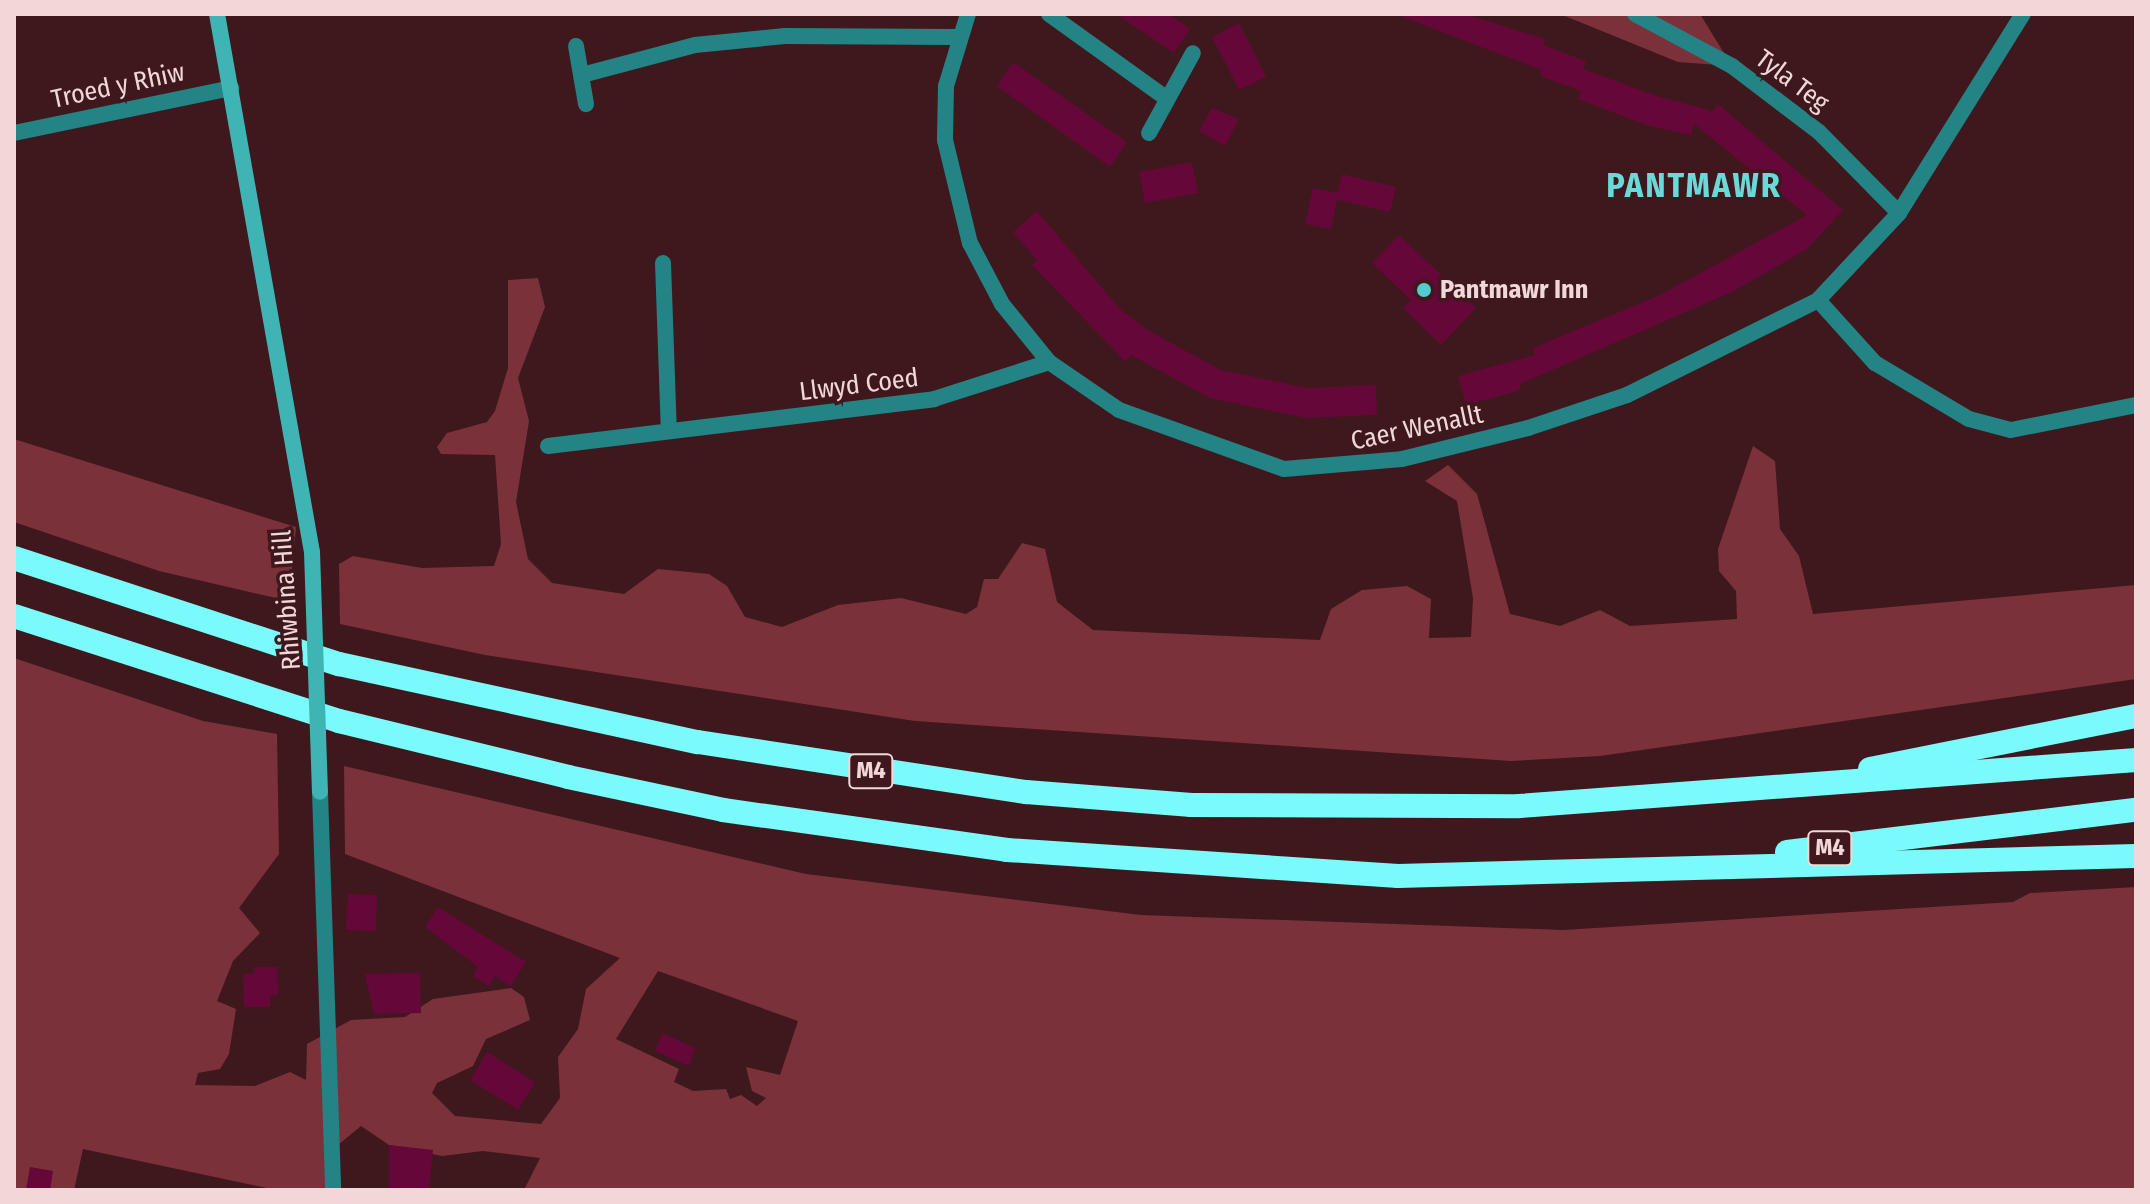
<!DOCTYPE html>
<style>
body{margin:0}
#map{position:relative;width:2150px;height:1204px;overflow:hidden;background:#3e181c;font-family:"Fira Sans Condensed",sans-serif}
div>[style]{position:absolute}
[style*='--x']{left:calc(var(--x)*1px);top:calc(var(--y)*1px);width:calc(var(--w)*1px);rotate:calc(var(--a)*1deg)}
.green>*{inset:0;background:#7b313a}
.building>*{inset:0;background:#650839}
.street>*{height:16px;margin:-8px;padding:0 8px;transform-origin:8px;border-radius:8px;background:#248384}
.secondary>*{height:16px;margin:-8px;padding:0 8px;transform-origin:8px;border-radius:8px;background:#3eb4b5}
.highway>*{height:24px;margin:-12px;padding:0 12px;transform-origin:12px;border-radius:12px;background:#7afafa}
.secondary-bridge>*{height:16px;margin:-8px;padding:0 8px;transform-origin:8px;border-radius:8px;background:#3eb4b5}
.dots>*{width:22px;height:22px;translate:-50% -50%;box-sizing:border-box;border:4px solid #3e181c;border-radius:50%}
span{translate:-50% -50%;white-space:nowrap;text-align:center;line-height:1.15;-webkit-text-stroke:7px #3e181c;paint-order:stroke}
.shield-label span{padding:2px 6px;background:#3e181c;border:2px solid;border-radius:6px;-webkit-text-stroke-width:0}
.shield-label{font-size:24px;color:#f2d7d8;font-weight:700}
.street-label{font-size:26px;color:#f2d7d8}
.poi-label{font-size:26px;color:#f2d7d8;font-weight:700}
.left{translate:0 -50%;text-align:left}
.district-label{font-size:34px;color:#6cd9d9;font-weight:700;letter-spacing:2px}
.frame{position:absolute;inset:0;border:16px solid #f2d7d8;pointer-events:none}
</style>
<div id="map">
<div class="green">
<i style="clip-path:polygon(1560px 14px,1700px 14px,1732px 66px,1678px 62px)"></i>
<i style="clip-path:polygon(538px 278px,545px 307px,518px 378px,529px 421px,516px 502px,528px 559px,552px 583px,624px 594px,658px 569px,709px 574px,727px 586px,745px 617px,782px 627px,838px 605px,901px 598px,966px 614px,977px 607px,984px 579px,998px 579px,1022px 543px,1045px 549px,1057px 602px,1093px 630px,1320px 640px,1331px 609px,1362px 590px,1407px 586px,1431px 599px,1429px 638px,1471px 637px,1473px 598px,1457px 501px,1425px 481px,1448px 465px,1477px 494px,1510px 614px,1560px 626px,1600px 610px,1630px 626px,1737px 619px,1736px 591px,1719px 571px,1718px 549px,1753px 446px,1775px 461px,1780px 529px,1799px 556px,1813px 614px,2136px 585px,2136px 679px,1600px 756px,1511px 761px,915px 721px,485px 655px,340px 624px,339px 564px,353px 556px,422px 568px,494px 566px,501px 544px,495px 455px,441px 454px,437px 447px,447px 433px,487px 422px,495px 411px,508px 368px,508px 280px)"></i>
<i style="clip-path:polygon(14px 439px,296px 527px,289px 601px,159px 571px,14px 522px)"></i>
<i style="clip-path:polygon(evenodd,14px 658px,203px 721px,277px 734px,279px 854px,239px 908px,260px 933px,233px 961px,217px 1001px,236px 1009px,229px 1054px,220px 1069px,198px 1073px,195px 1085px,255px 1086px,290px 1072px,306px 1080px,307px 1044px,351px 1020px,405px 1017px,433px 999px,511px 988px,524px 997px,530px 1020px,486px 1039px,473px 1066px,437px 1083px,432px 1093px,455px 1116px,541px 1124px,560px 1098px,558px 1057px,578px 1029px,586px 989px,620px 958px,345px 854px,344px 766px,806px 874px,1141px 915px,1563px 930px,2013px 902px,2030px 893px,2136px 887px,2136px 1190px,524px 1190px,540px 1158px,483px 1151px,442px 1156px,389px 1145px,361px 1126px,332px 1150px,333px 1190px,276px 1190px,83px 1149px,74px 1190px,14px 1190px,14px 658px,658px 971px,798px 1021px,780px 1075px,746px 1067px,752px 1091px,766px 1098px,757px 1106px,741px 1095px,730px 1099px,726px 1089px,693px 1091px,674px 1082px,679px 1069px,616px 1039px,658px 971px)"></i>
</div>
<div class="building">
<i style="clip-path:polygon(1116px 14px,1169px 14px,1190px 29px,1174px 53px)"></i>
<i style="clip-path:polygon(1395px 14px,1465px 14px,1545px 39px,1543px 45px,1586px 61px,1583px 69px,1657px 96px,1713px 111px,1718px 104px,1843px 210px,1807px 249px,1732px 292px,1520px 384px,1521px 390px,1466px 405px,1458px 376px,1535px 355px,1533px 348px,1660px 295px,1807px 215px,1694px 124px,1691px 135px,1649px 126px,1578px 99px,1581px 91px,1540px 76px,1542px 70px)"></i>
<i style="clip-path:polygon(1239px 23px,1266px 77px,1239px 90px,1212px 37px)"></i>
<i style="clip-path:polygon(1013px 62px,1127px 142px,1110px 167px,997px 86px)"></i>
<i style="clip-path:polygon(1212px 108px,1239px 119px,1225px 146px,1199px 131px)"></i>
<i style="clip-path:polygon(1192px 162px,1198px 193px,1145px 203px,1139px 172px)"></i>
<i style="clip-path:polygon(1342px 174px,1396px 187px,1390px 212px,1337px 200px,1331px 229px,1305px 224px,1313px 188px,1337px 193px)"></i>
<i style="clip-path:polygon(1037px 211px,1120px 309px,1149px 331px,1221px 370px,1308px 388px,1376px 385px,1377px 415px,1306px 418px,1210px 398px,1131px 355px,1125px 361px,1032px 265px,1037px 260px,1013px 232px)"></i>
<i style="clip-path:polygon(1399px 235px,1476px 308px,1441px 345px,1403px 308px,1411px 300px,1372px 263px)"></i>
<i style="clip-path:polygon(348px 894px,377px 895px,376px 931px,346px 930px)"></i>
<i style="clip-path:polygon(438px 907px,526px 962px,511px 986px,495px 976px,489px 986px,473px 976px,478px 967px,425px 927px)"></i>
<i style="clip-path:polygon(254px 967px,277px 967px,278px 995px,270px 995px,270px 1007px,244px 1007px,243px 974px,254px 974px)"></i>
<i style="clip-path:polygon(420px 973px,421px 1013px,374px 1014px,365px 974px)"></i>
<i style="clip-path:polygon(662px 1033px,695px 1048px,689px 1066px,655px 1051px)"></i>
<i style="clip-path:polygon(487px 1052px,535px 1082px,518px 1110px,470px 1080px)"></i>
<i style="clip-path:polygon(389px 1145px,433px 1150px,429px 1190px,389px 1190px)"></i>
<i style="clip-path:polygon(30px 1167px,53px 1171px,50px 1190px,26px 1190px)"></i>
</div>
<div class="street">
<i style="--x:968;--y:14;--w:75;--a:107"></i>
<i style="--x:946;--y:86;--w:54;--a:91.1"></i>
<i style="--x:945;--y:140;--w:106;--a:76.4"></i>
<i style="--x:970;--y:243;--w:69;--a:62.3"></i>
<i style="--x:1002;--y:304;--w:75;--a:51"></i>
<i style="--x:1049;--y:362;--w:85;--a:34.4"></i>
<i style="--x:1119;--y:410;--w:175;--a:19.7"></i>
<i style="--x:1284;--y:469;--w:118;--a:-4.8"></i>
<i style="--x:1402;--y:459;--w:130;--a:-13.8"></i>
<i style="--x:1528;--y:428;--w:104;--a:-18.4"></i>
<i style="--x:1627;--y:395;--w:213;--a:-26.4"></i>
<i style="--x:1818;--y:300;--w:119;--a:-47"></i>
<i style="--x:1899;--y:213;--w:234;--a:-58.1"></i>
<i style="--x:1049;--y:14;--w:144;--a:35.7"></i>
<i style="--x:1635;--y:14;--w:110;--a:28.2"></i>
<i style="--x:1732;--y:66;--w:109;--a:37.2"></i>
<i style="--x:1819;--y:132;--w:114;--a:45.4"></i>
<i style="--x:576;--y:46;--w:59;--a:80.2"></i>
<i style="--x:582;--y:75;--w:117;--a:-14.9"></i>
<i style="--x:695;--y:45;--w:90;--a:-5.7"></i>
<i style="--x:785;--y:36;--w:170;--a:0.3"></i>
<i style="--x:14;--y:133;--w:222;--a:-11.7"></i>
<i style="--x:1149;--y:133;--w:91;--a:-61.2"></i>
<i style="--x:663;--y:263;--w:168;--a:88"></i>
<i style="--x:1818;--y:300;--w:85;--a:47.9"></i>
<i style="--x:1875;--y:363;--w:109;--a:30.8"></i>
<i style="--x:1969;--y:419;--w:43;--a:14.7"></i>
<i style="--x:2011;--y:430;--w:127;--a:-11.3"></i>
<i style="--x:548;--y:446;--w:389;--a:-6.9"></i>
<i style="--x:934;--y:399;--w:121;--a:-17.8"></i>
<i style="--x:320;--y:792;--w:398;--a:88.1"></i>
</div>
<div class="secondary">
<i style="--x:217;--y:14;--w:546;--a:79.99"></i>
</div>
<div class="highway">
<i style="--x:14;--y:558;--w:342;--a:18.1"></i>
<i style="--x:339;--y:664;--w:367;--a:12.3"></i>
<i style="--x:698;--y:742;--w:332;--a:8.7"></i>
<i style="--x:1026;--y:792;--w:166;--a:4.5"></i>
<i style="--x:1191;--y:805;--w:328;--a:0.2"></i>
<i style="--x:1519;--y:806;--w:619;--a:-4.26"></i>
<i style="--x:14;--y:616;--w:342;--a:17.9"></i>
<i style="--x:339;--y:721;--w:236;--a:13.7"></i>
<i style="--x:568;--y:777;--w:158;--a:12"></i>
<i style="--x:723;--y:810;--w:287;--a:8"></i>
<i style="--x:1007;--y:850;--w:392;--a:3.8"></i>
<i style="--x:1398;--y:876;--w:738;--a:-1.55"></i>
<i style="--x:1870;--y:769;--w:271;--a:-11.3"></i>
<i style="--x:1787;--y:852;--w:352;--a:-6.9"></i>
</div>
<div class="secondary-bridge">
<i style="--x:312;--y:552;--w:240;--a:88.1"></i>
</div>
<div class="dots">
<i style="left:1424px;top:290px;background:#52cdcd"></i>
</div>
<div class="shield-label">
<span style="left:871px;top:771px">M4</span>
<span style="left:1830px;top:848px">M4</span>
</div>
<div class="street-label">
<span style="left:1792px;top:81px;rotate:37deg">Tyla Teg</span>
<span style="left:118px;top:86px;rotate:-12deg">Troed y Rhiw</span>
<span style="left:859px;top:385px;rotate:-7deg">Llwyd Coed</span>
<span style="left:1417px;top:428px;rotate:-12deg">Caer Wenallt</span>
<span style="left:287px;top:600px;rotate:-94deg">Rhiwbina Hill</span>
</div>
<div class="poi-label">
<span class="left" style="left:1440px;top:290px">Pantmawr Inn</span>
</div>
<div class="district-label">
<span style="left:1694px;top:186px">PANTMAWR</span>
</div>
<div class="frame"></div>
</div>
